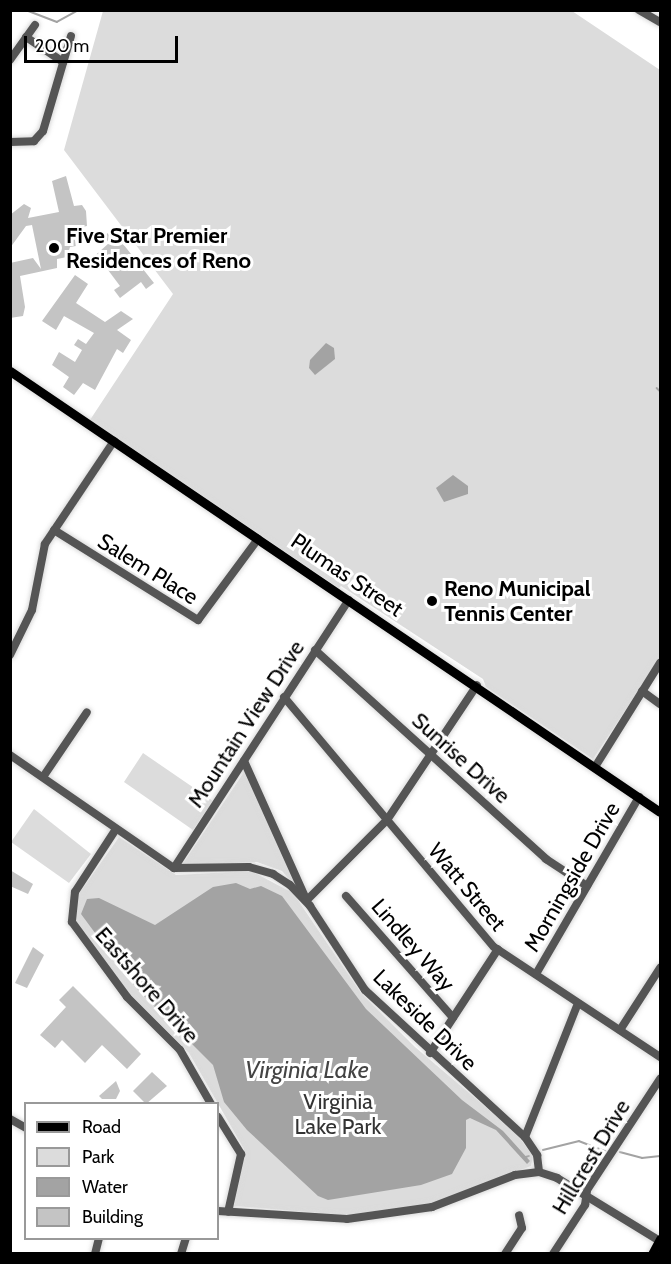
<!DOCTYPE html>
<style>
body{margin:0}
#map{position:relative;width:671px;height:1264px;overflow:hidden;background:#fff;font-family:Cabin,sans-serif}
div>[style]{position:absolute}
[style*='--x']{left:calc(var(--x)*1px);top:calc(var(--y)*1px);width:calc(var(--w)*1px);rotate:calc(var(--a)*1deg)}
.green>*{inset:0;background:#dcdcdc}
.water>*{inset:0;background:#a3a3a3}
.stream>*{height:1.5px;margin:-0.75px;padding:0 0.75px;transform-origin:0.75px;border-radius:0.75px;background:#a3a3a3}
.building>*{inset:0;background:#c4c4c4}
.roads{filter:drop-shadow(0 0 2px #dbdbdb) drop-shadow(0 0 2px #dbdbdb)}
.minor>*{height:8px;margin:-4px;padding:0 4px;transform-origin:4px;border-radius:4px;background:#555}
.major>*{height:9px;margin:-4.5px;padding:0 4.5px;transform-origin:4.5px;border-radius:4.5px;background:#000}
.dots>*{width:16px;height:16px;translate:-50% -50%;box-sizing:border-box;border:3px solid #fff;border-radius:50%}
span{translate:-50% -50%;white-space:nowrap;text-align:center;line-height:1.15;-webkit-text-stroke:6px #fff;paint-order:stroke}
.poi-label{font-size:22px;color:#000;font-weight:700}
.left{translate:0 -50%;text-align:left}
.street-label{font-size:22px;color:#000}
.park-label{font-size:22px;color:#333}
.water-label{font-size:24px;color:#444;font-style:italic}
.frame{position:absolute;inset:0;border:12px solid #000;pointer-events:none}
.legend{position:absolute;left:24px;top:1102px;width:195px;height:138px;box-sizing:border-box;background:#fff;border:2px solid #999;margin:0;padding:8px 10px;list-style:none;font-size:18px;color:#000}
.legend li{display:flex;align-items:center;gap:12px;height:30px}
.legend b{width:30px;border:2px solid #999}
.scale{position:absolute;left:24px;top:36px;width:154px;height:27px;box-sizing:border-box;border:3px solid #000;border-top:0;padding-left:8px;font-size:18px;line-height:21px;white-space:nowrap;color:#000;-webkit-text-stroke:4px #fff;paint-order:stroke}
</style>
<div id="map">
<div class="green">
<i style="clip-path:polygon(103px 11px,572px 11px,660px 70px,660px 658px,593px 759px,486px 687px,483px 679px,341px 586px,339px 588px,90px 420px,173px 294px,64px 150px)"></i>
<i style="clip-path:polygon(143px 753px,213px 801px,193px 830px,124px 782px)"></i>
<i style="clip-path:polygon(244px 772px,247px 773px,297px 888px,282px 871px,257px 862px,182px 865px)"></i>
<i style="clip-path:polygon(34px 809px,91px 854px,69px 883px,11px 842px)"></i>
<i style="clip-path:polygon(119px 837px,176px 875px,251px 871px,293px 893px,361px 993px,415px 1047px,515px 1132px,533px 1156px,531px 1166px,434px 1203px,346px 1215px,234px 1206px,244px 1149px,189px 1053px,123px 987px,76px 923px,76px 898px)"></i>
</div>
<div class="water">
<i style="clip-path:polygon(326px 343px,334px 348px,335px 359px,315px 375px,309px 368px,310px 360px)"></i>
<i style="clip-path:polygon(453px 475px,468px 486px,468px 494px,444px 502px,436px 488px)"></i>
<i style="clip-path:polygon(236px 883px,250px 889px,261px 886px,282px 896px,366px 1009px,462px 1100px,503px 1131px,530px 1161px,527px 1164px,496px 1130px,470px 1118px,466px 1120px,466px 1148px,452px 1174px,421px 1185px,328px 1200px,318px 1196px,247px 1130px,224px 1102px,213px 1065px,135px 987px,81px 914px,87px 899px,99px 898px,155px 925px,213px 887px)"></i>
</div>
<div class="stream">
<i style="--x:26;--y:10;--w:33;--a:21"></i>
<i style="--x:57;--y:22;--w:25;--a:-29"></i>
<i style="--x:657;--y:388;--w:4;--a:45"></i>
<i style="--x:543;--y:1150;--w:37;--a:-14"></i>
<i style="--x:579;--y:1141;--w:28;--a:21"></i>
<i style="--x:620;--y:1152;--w:23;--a:15"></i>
<i style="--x:642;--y:1158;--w:18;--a:-6"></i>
<i style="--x:526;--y:1157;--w:3;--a:-18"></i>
</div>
<div class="building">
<i style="clip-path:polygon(66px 176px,74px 206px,82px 205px,86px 211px,87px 226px,73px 229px,76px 246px,70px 247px,67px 257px,57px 259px,57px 268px,20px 276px,25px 307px,23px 316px,10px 318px,10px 263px,33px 258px,41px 269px,32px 225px,26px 226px,10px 248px,10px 215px,24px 204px,31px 208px,28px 218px,59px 212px,52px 181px)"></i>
<i style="clip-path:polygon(112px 230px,154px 283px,146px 289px,141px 282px,120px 298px,114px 290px,120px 286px,102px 262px,96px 267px,90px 260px,109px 243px,104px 236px)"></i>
<i style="clip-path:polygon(75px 275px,88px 284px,76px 303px,105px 322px,121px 311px,133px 319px,117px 330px,131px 340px,123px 353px,117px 349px,95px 390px,83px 383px,74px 395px,63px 387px,69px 377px,52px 365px,59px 352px,75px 362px,82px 350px,74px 345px,78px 339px,86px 344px,94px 333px,64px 316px,56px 330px,42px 321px)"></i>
<i style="clip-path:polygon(10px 870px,33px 884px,28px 894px,10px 886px)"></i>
<i style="clip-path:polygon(33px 947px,44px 955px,27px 988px,15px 983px)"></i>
<i style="clip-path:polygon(73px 986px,141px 1054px,127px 1069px,102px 1045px,85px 1063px,62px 1040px,55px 1048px,40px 1035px,66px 1007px,59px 1000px)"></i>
<i style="clip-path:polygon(152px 1072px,167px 1086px,146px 1104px,133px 1091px)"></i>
<i style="clip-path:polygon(116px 1081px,120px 1091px,116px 1099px,102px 1099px,99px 1096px)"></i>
</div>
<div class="roads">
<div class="minor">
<i style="--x:639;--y:10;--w:24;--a:30"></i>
<i style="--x:26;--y:37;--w:45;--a:34"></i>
<i style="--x:10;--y:60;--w:43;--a:-54.5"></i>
<i style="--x:10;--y:142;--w:24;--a:-2"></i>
<i style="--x:34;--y:141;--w:13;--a:-48"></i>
<i style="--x:43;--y:131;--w:99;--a:-73.6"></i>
<i style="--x:54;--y:530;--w:170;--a:32"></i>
<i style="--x:198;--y:620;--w:101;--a:-53.5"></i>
<i style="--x:315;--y:650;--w:312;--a:42.1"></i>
<i style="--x:546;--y:859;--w:49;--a:33.4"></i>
<i style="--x:10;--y:655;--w:50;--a:-63.9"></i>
<i style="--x:32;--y:610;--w:67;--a:-78.9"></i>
<i style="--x:45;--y:544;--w:124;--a:-56.2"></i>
<i style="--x:642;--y:691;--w:22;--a:36"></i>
<i style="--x:284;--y:697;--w:326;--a:50"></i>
<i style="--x:494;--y:947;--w:199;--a:33.5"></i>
<i style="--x:10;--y:755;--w:199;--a:34.6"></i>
<i style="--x:174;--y:868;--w:75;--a:-0.8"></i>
<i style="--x:249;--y:867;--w:25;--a:16"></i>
<i style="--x:273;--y:874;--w:20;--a:33"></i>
<i style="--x:290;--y:885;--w:29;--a:46"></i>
<i style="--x:310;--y:906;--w:100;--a:56.8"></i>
<i style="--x:365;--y:990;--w:217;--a:42.6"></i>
<i style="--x:525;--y:1137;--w:22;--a:56"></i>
<i style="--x:537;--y:1155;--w:17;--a:83"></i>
<i style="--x:244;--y:761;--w:149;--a:65.8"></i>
<i style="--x:595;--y:767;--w:123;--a:-58"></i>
<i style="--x:43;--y:777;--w:78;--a:-55.9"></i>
<i style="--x:116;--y:829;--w:75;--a:123.1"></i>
<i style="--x:75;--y:892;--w:30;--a:96"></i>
<i style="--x:72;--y:922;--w:93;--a:53.7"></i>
<i style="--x:127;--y:997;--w:75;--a:45"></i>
<i style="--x:180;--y:1050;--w:62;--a:60.1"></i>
<i style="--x:174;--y:868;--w:320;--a:-56.9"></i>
<i style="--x:346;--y:896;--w:162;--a:48.7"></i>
<i style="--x:306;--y:901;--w:115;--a:-45"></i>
<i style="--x:387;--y:820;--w:162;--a:-56.3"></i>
<i style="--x:536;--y:974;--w:205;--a:-59.8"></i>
<i style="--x:620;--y:1030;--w:74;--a:-57.2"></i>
<i style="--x:430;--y:1053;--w:124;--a:-56.8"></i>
<i style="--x:218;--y:1117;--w:44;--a:58.1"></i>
<i style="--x:241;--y:1154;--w:59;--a:102.6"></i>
<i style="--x:10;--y:1119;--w:18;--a:29"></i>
<i style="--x:525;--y:1137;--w:144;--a:-68.4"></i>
<i style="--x:218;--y:1211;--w:129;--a:3.5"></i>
<i style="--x:347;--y:1219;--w:86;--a:-8"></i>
<i style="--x:432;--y:1207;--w:89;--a:-21.1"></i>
<i style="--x:515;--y:1175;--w:24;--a:-7"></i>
<i style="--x:539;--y:1172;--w:19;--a:18"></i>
<i style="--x:557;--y:1178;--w:121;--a:31.5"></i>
<i style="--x:95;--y:1254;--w:16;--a:-76"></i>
<i style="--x:181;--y:1254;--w:17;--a:-73"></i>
<i style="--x:505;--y:1254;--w:31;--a:-57"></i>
<i style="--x:522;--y:1228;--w:13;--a:-103"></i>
<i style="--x:553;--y:1254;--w:59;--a:-56.9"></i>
<i style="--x:585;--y:1205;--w:15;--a:-82"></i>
<i style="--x:587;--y:1190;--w:133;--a:-56.7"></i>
</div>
<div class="major">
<i style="--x:10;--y:371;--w:785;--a:34.16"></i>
<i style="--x:652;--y:1254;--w:17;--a:-62"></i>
</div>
</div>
<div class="dots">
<i style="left:54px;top:248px;background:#000"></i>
<i style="left:432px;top:601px;background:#000"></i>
</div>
<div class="poi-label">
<span class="left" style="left:66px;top:248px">Five Star Premier<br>Residences of Reno</span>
<span class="left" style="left:444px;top:601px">Reno Municipal<br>Tennis Center</span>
</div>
<div class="street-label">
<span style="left:148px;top:569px;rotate:32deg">Salem Place</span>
<span style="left:347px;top:575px;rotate:34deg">Plumas Street</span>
<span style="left:246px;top:724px;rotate:-57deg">Mountain View Drive</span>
<span style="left:461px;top:758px;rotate:42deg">Sunrise Drive</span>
<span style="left:572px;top:877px;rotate:-60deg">Morningside Drive</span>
<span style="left:467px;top:887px;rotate:50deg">Watt Street</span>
<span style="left:413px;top:945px;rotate:49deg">Lindley Way</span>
<span style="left:147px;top:985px;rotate:49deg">Eastshore Drive</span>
<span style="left:425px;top:1020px;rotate:44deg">Lakeside Drive</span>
<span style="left:591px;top:1157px;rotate:-59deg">Hillcrest Drive</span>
</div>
<div class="park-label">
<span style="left:338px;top:1114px">Virginia<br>Lake Park</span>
</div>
<div class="water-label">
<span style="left:307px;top:1070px">Virginia Lake</span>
</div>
<div class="frame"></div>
<ul class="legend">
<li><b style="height:8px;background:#000"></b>Road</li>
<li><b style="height:16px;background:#dcdcdc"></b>Park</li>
<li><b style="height:16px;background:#a3a3a3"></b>Water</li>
<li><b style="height:16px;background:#c4c4c4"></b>Building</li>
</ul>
<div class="scale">200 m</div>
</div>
